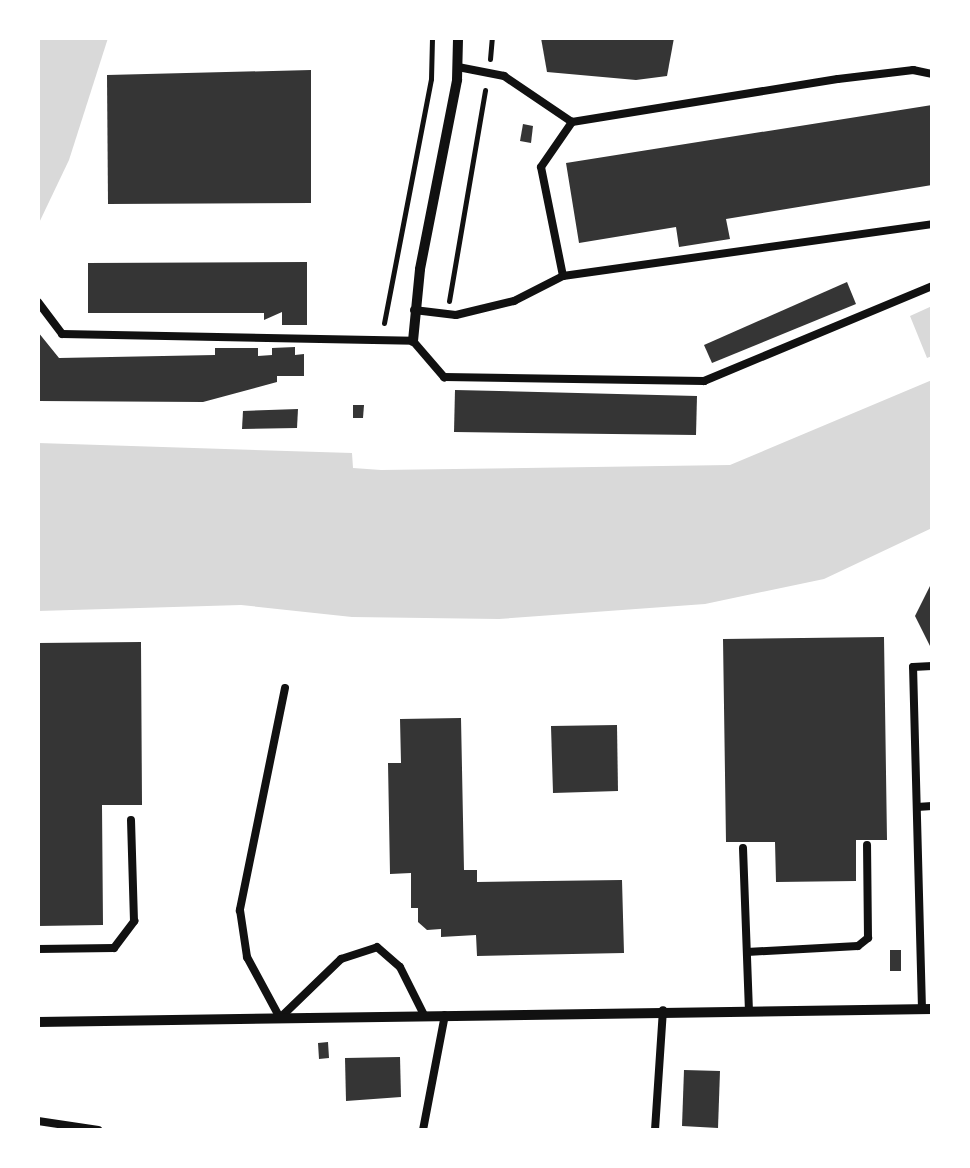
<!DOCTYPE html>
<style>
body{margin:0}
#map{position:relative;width:970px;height:1168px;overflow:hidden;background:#fff;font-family:"Nunito Sans",sans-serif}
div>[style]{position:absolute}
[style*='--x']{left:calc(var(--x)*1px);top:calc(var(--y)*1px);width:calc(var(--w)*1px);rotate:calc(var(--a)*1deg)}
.water>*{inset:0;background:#d9d9d9}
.building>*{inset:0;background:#353535}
.path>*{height:5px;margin:-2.5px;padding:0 2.5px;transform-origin:2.5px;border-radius:2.5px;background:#111}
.service>*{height:8px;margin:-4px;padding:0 4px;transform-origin:4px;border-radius:4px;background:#111}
.minor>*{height:10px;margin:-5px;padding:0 5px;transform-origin:5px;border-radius:5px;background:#111}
span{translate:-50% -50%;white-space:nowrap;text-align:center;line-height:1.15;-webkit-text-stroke:10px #fff;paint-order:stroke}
.frame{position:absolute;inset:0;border:40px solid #fff;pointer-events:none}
</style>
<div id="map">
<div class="water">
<i style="clip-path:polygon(38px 38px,108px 38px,69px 160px,38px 225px)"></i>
<i style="clip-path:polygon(932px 306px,932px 356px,927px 358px,910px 316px)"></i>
<i style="clip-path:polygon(932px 380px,932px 528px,824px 579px,705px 604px,499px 619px,352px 617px,241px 605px,38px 611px,38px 443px,352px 453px,353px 468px,381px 470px,730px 465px)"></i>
</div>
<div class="building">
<i style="clip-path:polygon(541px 38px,674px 38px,667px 76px,636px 80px,547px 72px)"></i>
<i style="clip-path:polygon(311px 70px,311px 203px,108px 204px,107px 75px)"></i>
<i style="clip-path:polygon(932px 105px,932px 185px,726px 219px,730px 239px,679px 247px,676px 227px,579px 243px,566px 163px)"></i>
<i style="clip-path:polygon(523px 124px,533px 126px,531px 143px,520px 141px)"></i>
<i style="clip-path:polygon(307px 262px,307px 325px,282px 325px,282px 312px,264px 320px,264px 313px,88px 313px,88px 263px)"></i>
<i style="clip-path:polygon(847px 282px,856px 304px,712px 363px,704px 345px)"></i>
<i style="clip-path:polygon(38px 332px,59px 358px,215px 355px,215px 348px,258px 348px,258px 356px,272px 355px,272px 348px,295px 347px,295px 355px,304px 354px,304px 376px,277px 376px,277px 382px,203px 402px,38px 401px)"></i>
<i style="clip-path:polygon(455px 390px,697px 396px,696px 435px,454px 432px)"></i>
<i style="clip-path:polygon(353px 405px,364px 405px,363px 418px,353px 418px)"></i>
<i style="clip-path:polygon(298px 409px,297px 428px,242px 429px,243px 411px)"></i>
<i style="clip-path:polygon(932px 582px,932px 650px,915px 616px)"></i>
<i style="clip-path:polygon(884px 637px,887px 840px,856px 840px,856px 881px,776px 882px,775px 842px,726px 842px,723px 639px)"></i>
<i style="clip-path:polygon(141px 642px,142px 805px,102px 805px,103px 925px,38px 926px,38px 643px)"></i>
<i style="clip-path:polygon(461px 718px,464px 870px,477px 870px,477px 882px,622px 880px,624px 953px,477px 956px,476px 935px,441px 937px,441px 929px,427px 930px,418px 922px,418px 908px,411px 908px,411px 873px,390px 874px,388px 763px,401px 763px,400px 719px)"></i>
<i style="clip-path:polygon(617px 725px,618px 791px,553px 793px,551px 726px)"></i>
<i style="clip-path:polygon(890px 950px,901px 950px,901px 971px,890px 971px)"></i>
<i style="clip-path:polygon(328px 1042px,329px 1058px,319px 1059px,318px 1043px)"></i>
<i style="clip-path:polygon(400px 1057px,401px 1097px,346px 1101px,345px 1058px)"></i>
<i style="clip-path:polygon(684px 1070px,720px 1071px,718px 1128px,682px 1126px)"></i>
</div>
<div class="path">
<i style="--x:490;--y:59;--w:21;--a:-85"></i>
<i style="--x:449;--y:301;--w:214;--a:-80.3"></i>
<i style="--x:384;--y:323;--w:248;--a:-79.1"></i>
<i style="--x:431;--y:79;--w:41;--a:-88.6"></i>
</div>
<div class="service">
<i style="--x:458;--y:67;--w:47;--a:11.1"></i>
<i style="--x:504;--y:76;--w:82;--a:34.1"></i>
<i style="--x:572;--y:122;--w:269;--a:-9.2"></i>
<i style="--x:838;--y:79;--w:76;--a:-6.8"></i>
<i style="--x:913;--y:70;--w:19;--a:12"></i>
<i style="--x:563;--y:276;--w:111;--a:-101.4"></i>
<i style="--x:541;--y:167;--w:55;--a:-55.4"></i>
<i style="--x:38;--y:302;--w:40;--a:53"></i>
<i style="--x:62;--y:334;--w:351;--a:1.1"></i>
<i style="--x:413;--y:341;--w:48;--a:49.3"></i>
<i style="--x:444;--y:377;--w:260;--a:0.9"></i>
<i style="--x:704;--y:381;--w:247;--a:-22.6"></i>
<i style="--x:414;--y:310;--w:42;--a:6.8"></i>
<i style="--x:456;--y:315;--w:60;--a:-13.6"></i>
<i style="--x:514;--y:301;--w:55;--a:-27"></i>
<i style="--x:563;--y:276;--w:373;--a:-8"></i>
<i style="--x:285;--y:688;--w:227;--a:101.5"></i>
<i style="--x:240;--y:910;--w:48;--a:81.5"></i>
<i style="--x:247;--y:957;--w:69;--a:61.6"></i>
<i style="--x:280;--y:1018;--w:85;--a:-44"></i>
<i style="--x:341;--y:959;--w:38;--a:-18"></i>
<i style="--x:377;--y:947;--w:30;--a:41"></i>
<i style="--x:400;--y:967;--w:54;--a:63.4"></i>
<i style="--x:917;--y:807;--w:15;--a:-4"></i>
<i style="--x:743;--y:848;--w:161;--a:87.9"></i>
<i style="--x:38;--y:949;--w:76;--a:-0.8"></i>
<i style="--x:114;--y:948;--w:34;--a:-53"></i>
<i style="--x:134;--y:921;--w:101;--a:-91.7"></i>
<i style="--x:747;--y:952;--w:111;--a:-3.1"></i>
<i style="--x:858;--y:946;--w:13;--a:-39"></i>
<i style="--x:868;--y:938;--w:93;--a:-90.6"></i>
<i style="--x:922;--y:1009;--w:342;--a:-91.5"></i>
<i style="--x:913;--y:667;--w:19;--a:-3"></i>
<i style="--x:38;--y:1121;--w:61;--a:8.5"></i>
<i style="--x:423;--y:1130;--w:117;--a:-79.2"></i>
<i style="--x:655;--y:1130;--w:120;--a:-86.2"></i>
</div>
<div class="minor">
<i style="--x:413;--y:341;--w:72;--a:-84.4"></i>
<i style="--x:420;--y:269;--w:193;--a:-78.9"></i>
<i style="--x:457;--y:80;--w:42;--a:-88.6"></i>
<i style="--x:38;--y:1022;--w:894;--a:-0.83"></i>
</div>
<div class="frame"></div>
</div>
